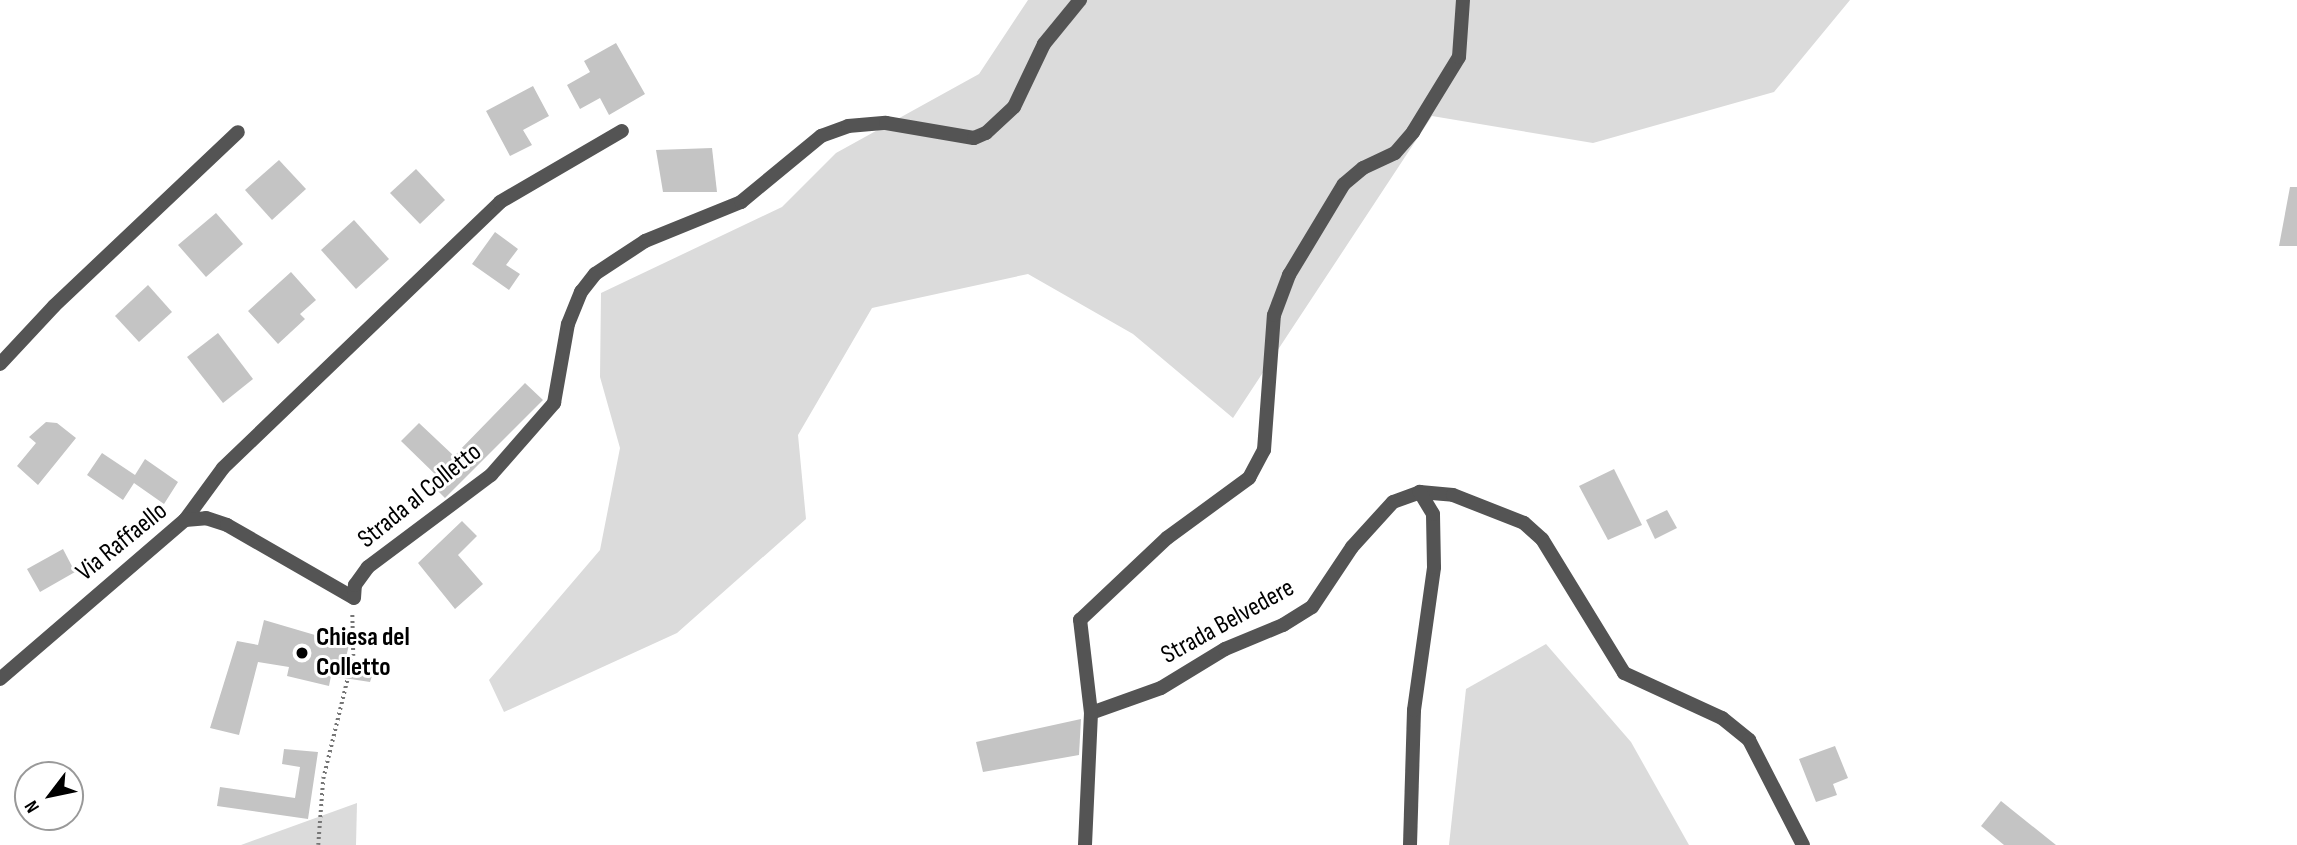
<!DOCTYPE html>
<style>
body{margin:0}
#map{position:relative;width:2297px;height:845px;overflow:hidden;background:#fff;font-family:"Sofia Sans Condensed",sans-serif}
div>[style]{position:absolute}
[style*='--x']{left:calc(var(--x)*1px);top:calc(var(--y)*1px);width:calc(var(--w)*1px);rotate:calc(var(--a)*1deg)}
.green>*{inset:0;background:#dbdbdb}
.building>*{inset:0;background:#c4c4c4}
.path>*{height:3.5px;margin-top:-1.75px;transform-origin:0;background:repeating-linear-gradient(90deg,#767676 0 2px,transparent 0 5.5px)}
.minor>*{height:14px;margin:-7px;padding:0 7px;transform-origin:7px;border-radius:7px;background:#545454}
.dots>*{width:19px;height:19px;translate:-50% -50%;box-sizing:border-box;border:4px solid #fff;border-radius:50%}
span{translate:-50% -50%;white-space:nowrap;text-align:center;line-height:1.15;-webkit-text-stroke:6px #fff;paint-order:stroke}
.street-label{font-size:26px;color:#000}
.poi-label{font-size:26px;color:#000;font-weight:700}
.left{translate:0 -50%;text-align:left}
.north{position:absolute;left:14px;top:761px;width:70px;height:70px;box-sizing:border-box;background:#fff;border:2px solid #999;border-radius:50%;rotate:238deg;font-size:19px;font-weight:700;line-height:28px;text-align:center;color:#000}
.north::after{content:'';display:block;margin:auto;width:24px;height:32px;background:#000;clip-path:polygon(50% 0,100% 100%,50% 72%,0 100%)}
</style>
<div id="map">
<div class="green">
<i style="clip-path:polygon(1028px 0,1850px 0,1774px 92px,1593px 143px,1432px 116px,1233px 418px,1133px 334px,1028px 274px,872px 308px,798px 435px,806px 519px,677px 633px,504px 712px,489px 680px,600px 550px,620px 448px,600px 377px,601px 293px,782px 207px,836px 153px,979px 74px)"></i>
<i style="clip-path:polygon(1546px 644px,1631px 742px,1689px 845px,1449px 845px,1466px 689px)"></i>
<i style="clip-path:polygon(357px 803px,356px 845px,241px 845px)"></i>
</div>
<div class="building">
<i style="clip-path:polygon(616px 43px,645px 94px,609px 115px,600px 98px,580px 109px,567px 85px,590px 72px,584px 61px)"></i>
<i style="clip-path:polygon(533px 86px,549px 116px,523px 130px,532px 145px,510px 156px,486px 111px)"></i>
<i style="clip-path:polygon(712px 148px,717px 192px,663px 192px,656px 150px)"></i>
<i style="clip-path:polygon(279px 160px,306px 189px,272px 220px,245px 190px)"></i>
<i style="clip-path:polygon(416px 169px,445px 200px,420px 224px,390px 193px)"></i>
<i style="clip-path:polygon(2290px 187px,2297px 187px,2297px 246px,2279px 246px)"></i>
<i style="clip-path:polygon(216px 213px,243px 244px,206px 277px,178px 245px)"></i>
<i style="clip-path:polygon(354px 220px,389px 259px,356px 289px,321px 250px)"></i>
<i style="clip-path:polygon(495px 232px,518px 249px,506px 265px,520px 274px,509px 290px,472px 264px)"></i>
<i style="clip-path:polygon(291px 272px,316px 300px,300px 314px,305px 319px,278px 344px,248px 311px)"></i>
<i style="clip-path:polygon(148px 285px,172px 312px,139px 342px,115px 316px)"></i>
<i style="clip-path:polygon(218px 333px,253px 379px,223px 403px,187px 357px)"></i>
<i style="clip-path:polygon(525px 383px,543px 400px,445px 498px,432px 485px,439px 478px,401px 441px,419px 423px,454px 456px)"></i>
<i style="clip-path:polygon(46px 422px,57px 423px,76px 438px,38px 485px,17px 466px,36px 443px,29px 437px)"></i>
<i style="clip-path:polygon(102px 453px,135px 475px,145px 459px,178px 482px,164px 504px,134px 483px,123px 500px,87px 475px)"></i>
<i style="clip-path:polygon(1614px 469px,1642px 525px,1608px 540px,1579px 486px)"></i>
<i style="clip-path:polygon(1667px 510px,1677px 528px,1655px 539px,1646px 520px)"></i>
<i style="clip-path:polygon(462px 521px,477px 536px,458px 555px,483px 584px,455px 609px,418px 563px)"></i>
<i style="clip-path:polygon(63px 549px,75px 572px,40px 592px,27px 569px)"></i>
<i style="clip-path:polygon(264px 620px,349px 645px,344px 665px,372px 676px,370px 682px,331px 676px,329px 686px,287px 676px,289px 667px,258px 662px,239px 735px,210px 728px,237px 641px,258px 645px)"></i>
<i style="clip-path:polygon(1081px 719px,1079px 755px,983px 772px,976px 742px)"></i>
<i style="clip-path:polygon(1835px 746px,1848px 778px,1833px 784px,1837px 795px,1816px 802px,1799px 759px)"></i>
<i style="clip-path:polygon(284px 749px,318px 752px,308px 819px,217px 806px,220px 787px,295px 798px,300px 767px,282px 764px)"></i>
<i style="clip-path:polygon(2001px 801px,2056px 845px,2004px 845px,1981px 826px)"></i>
</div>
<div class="path">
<i style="--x:318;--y:845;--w:66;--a:-85.7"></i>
<i style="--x:323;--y:779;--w:127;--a:-76.3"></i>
<i style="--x:353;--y:656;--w:43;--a:-91.3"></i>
</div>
<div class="minor">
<i style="--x:0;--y:364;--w:79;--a:-47"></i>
<i style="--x:54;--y:306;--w:253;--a:-43.4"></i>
<i style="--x:185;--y:520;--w:64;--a:-53.8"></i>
<i style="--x:223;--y:468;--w:384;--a:-43.8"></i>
<i style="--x:500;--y:202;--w:141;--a:-30.2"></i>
<i style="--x:0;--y:679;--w:244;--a:-40.7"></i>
<i style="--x:185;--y:520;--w:21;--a:-5"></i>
<i style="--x:206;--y:518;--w:22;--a:18"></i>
<i style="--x:227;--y:525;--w:146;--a:29.9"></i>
<i style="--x:354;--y:598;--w:13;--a:-86"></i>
<i style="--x:355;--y:585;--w:22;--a:-54"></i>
<i style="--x:368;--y:567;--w:154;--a:-36.8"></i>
<i style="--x:491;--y:475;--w:96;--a:-48.8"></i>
<i style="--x:554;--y:403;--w:80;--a:-80"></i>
<i style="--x:568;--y:324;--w:35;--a:-68"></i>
<i style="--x:581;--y:292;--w:23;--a:-52"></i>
<i style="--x:595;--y:274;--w:60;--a:-33.4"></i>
<i style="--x:645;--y:241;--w:104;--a:-22.1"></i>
<i style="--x:741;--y:202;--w:104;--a:-39.5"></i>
<i style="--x:821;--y:136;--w:29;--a:-20"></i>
<i style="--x:848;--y:126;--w:38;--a:-5"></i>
<i style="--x:886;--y:123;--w:89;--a:9.7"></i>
<i style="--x:974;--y:138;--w:13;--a:-23"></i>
<i style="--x:986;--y:133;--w:38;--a:-43"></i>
<i style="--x:1014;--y:107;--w:70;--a:-64.5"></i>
<i style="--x:1044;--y:44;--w:57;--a:-50.7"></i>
<i style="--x:1091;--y:713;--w:74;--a:-19.7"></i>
<i style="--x:1161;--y:688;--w:75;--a:-31.4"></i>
<i style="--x:1225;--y:649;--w:63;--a:-22.5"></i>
<i style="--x:1283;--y:625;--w:34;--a:-32"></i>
<i style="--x:1312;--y:607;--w:72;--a:-56.3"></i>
<i style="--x:1352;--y:547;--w:61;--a:-47.7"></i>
<i style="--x:1393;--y:502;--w:29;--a:-20"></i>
<i style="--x:1420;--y:492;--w:33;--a:5"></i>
<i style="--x:1453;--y:495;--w:76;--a:21.5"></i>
<i style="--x:1524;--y:523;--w:24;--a:42"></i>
<i style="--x:1542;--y:539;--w:157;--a:58.5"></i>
<i style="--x:1624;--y:673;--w:108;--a:24.7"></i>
<i style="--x:1722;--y:718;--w:35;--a:39"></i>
<i style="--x:1749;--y:740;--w:118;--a:62.8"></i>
<i style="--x:1085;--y:845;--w:132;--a:-87.4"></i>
<i style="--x:1091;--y:713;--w:94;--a:-96.7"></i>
<i style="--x:1080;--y:620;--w:120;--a:-43.3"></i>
<i style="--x:1167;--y:538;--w:102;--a:-36.2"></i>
<i style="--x:1249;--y:478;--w:32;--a:-62"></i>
<i style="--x:1264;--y:450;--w:135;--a:-85.8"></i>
<i style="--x:1274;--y:315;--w:43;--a:-69.4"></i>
<i style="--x:1289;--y:275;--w:106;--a:-58.9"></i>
<i style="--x:1344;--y:184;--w:25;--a:-40"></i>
<i style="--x:1363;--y:168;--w:35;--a:-25"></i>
<i style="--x:1395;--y:153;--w:28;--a:-49"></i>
<i style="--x:1413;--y:132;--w:88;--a:-58.5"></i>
<i style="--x:1459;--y:57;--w:57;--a:-86"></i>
<i style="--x:1410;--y:845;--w:135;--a:-88.3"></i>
<i style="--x:1414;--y:710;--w:144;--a:-82"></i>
<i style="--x:1434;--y:567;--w:53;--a:-91.1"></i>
<i style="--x:1433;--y:514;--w:26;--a:-121"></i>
</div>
<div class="dots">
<i style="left:302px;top:653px;background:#000"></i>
</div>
<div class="street-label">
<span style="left:420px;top:496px;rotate:-39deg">Strada al Colletto</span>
<span style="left:122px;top:542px;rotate:-39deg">Via Raffaello</span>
<span style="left:1228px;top:622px;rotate:-29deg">Strada Belvedere</span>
</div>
<div class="poi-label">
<span class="left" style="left:316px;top:653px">Chiesa del<br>Colletto</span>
</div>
<div class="north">N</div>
</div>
